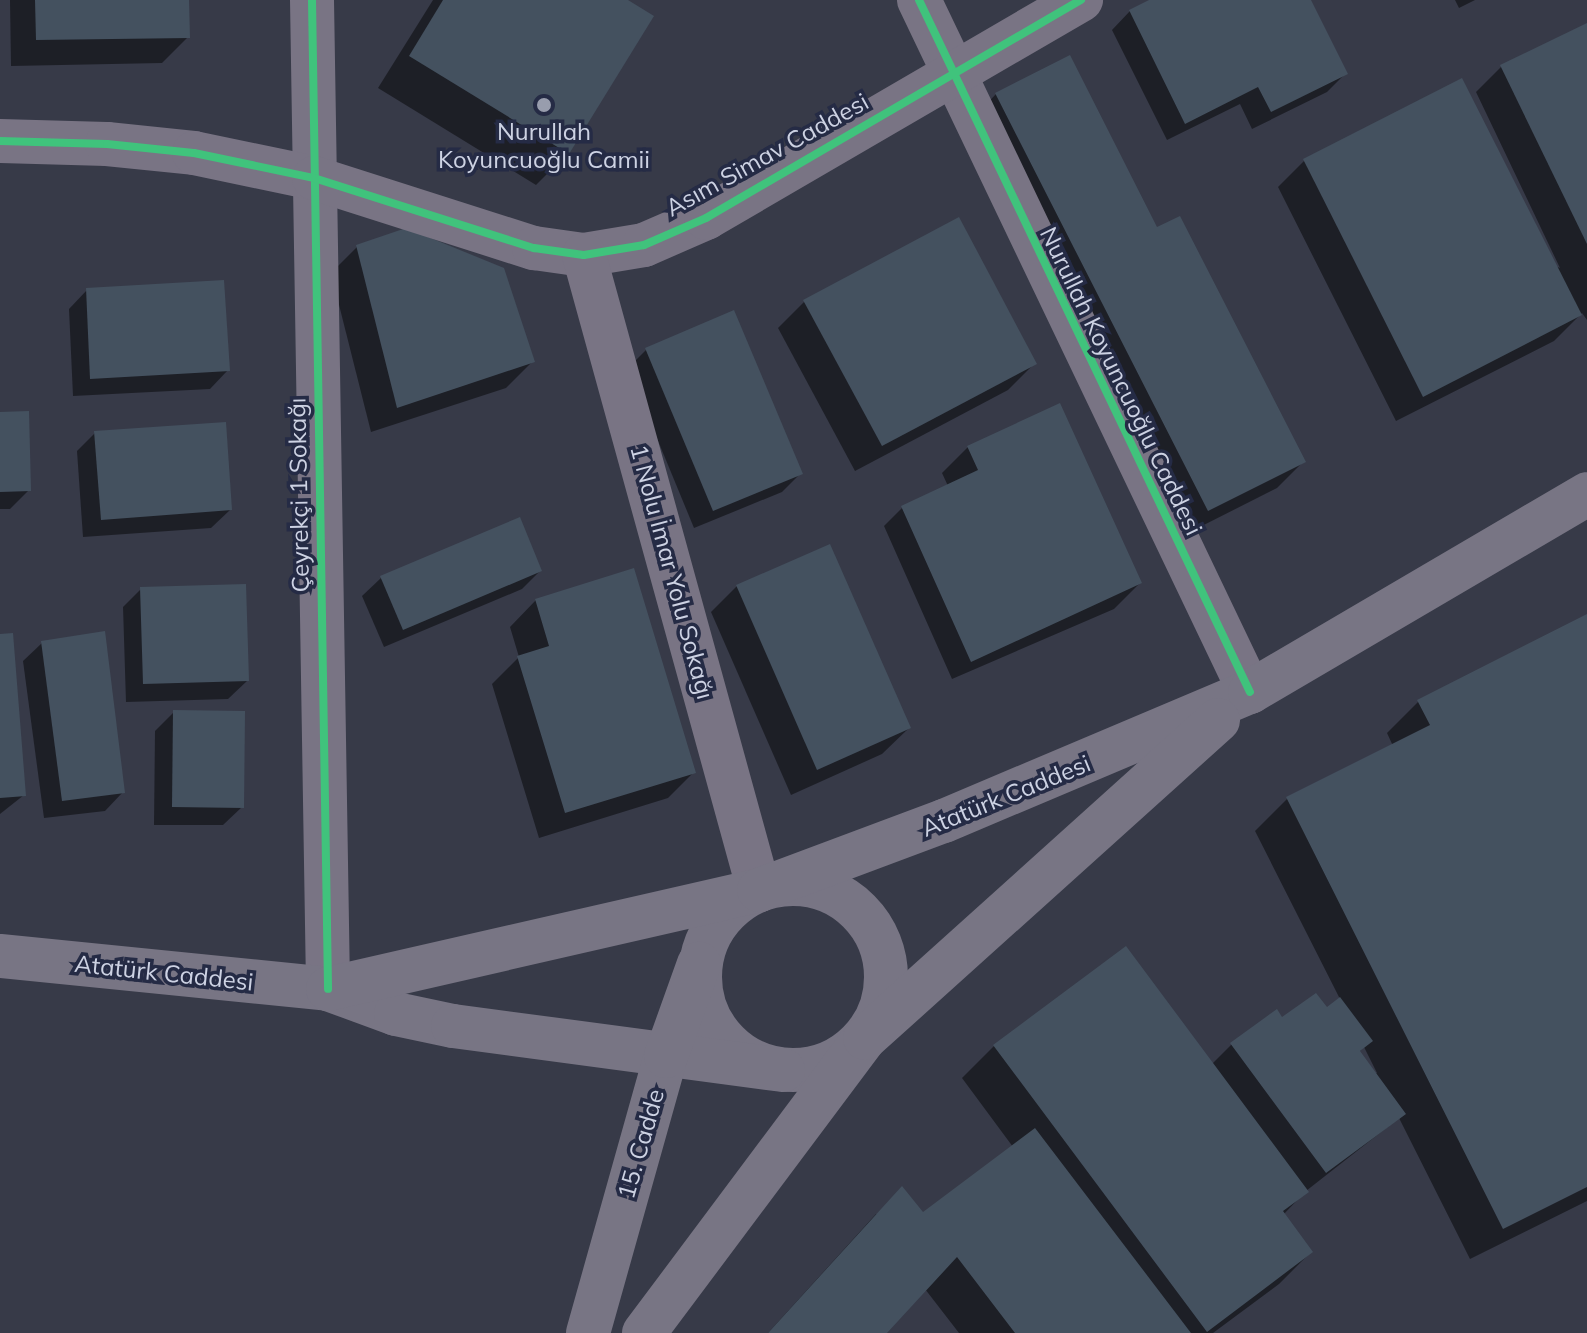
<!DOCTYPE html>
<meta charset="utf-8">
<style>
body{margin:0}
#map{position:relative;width:1587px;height:1333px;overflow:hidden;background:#373a48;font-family:Mulish,sans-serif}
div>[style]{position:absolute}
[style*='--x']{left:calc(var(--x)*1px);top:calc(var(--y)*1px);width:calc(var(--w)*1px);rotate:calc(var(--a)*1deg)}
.shadow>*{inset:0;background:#0007}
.building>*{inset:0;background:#44515f}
.minor>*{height:44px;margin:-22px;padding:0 22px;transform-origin:22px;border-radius:22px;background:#797484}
.major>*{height:44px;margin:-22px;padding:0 22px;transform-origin:22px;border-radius:22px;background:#787584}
.major>.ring{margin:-22px;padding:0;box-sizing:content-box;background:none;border:44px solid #787584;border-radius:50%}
.cycleway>*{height:8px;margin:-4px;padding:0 4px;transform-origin:4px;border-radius:4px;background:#40c37c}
.dots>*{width:22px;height:22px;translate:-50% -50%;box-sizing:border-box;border:4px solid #252b45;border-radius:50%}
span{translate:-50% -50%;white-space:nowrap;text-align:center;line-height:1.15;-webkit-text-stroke:7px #252b45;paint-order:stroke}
.poi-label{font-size:24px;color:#cdd2e3}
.street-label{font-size:24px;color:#cdd2e3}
</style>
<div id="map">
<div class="shadow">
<i style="clip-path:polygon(10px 0,187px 0,188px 37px,162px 63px,11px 66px)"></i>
<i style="clip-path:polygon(433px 0,624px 0,568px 153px,536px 185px,378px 88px)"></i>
<i style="clip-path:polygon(1154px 0,1309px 0,1345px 74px,1327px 92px,1252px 129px,1240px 104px,1167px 140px,1112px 30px,1130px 11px)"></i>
<i style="clip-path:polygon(1455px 0,1475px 0,1459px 8px)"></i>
<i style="clip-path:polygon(1587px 25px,1587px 320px,1582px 313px,1554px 341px,1396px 421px,1278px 187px,1304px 161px,1560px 268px,1476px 92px,1502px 66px)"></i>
<i style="clip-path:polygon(996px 94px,1303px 462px,1277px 488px,1182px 536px,978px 113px)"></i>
<i style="clip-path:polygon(357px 247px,532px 362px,506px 388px,371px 432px,331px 273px)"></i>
<i style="clip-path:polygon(87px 290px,228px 370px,210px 389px,73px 396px,69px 309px)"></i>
<i style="clip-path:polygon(804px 302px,1034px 364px,1008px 390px,855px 471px,778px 328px)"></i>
<i style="clip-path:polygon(647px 349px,800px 474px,782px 492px,694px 528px,628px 368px)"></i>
<i style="clip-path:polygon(0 414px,29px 490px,10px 509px,0 509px)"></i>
<i style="clip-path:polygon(95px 433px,230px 510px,211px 528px,83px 537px,77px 451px)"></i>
<i style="clip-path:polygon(968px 447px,1140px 583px,1114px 609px,952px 679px,884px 526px,902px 508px,948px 486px,942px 473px)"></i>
<i style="clip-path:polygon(519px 520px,540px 571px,522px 589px,384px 647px,362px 596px,381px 578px)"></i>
<i style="clip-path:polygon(737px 586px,909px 728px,882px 754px,791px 795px,711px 612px)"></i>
<i style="clip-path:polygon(141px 589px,247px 681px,228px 699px,126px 702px,123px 607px)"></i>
<i style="clip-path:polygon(536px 600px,694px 772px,668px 798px,539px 838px,492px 684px,519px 657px,510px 627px)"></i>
<i style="clip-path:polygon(evenodd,1587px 615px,1587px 1201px,1470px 1259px,1399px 1118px,1306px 1191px,1283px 1215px,1311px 1252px,1279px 1284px,1213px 1333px,959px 1333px,925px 1289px,885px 1333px,768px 1333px,876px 1214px,922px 1215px,1013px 1147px,962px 1078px,994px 1046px,1212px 1064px,1231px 1045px,1282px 1020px,1327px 1010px,1340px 999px,1255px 831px,1287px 799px,1393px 746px,1387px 733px,1419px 701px,1587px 615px,1364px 1047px,1377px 1073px,1375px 1074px,1359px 1052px,1364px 1047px)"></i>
<i style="clip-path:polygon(0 636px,24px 795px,0 814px)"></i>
<i style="clip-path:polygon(42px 643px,123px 792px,105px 811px,44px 818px,23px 661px)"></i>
<i style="clip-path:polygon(174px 712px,242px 807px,223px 825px,154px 825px,155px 731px)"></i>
</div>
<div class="building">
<i style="clip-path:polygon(35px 0,189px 0,190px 38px,36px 40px)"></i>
<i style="clip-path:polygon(443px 0,628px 0,654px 16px,569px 154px,409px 56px)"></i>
<i style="clip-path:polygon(1149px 0,1311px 0,1348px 74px,1271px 112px,1258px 87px,1185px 124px,1129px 10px)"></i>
<i style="clip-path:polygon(1587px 23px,1587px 244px,1500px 65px)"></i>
<i style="clip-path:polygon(1070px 55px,1157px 227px,1180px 216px,1306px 462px,1208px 511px,995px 93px)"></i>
<i style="clip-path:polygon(1462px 78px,1582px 315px,1423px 397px,1303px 159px)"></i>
<i style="clip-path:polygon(959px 217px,1037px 364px,882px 446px,803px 300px)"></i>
<i style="clip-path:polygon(406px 228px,504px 268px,535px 362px,397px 408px,356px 245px)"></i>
<i style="clip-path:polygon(224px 280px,230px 371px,90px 379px,86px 288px)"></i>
<i style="clip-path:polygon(734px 310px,803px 474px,713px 511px,645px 348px)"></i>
<i style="clip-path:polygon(1060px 403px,1142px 583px,971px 662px,901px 506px,978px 470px,967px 446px)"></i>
<i style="clip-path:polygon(29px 411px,31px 491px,0 492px,0 412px)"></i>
<i style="clip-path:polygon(226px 422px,232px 510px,101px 520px,94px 431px)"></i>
<i style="clip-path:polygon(520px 517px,542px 571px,403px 630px,380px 576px)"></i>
<i style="clip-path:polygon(830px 544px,911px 728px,817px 770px,736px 585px)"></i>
<i style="clip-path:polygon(634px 568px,696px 773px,565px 813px,517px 656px,549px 646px,535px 599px)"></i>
<i style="clip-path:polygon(246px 584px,249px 681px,143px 684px,140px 587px)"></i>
<i style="clip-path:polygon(1587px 614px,1587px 1187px,1503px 1229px,1286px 797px,1430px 725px,1417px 700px)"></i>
<i style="clip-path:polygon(105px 631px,125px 793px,62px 801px,41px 641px)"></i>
<i style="clip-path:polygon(13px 633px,26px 796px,0 798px,0 634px)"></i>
<i style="clip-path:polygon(173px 710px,245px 711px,244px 808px,172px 807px)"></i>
<i style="clip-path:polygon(1126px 946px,1309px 1192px,1283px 1211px,1313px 1252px,1207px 1332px,993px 1045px)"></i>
<i style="clip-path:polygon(1316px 993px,1327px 1007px,1340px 997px,1373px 1041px,1360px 1051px,1406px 1114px,1326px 1173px,1230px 1043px,1277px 1009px,1282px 1017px)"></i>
<i style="clip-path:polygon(1035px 1128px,1191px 1333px,1015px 1333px,957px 1257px,887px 1333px,768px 1333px,902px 1186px,923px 1212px)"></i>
</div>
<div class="minor">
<i style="--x:312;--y:0;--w:989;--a:89.07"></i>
<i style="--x:919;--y:0;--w:767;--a:64.44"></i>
<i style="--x:0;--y:141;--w:107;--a:1.6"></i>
<i style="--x:107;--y:144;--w:87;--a:5.9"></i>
<i style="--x:194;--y:153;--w:123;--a:11.8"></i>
<i style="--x:314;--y:178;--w:231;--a:17.7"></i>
<i style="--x:534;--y:248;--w:50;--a:8"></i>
<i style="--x:584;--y:255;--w:61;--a:-9.5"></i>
<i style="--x:644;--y:245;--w:68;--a:-23.5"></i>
<i style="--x:706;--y:218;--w:434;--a:-30.2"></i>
<i style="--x:584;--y:255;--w:659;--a:74.59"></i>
</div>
<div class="major">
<i class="ring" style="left:700px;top:884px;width:142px;height:142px"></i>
<i style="--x:0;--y:956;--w:330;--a:5.7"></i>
<i style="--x:328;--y:989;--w:72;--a:20.2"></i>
<i style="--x:396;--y:1014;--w:58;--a:11.9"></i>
<i style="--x:453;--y:1026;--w:333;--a:7.6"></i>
<i style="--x:328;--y:989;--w:442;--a:-12.9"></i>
<i style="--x:759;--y:890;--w:197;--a:-20.5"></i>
<i style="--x:944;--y:821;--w:332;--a:-22.9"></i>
<i style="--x:1250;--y:692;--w:391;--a:-30.4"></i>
<i style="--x:588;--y:1333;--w:288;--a:-74.3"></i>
<i style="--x:666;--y:1056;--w:98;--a:-70.3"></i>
<i style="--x:644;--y:1333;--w:369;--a:-53.2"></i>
<i style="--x:865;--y:1038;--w:475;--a:-42"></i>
</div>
<div class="cycleway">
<i style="--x:312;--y:0;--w:989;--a:89.07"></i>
<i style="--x:919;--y:0;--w:767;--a:64.44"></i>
<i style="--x:0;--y:141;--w:107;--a:1.6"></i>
<i style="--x:107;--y:144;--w:87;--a:5.9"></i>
<i style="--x:194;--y:153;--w:123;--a:11.8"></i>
<i style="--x:314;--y:178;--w:231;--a:17.7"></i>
<i style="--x:534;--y:248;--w:50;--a:8"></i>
<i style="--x:584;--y:255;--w:61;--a:-9.5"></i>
<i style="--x:644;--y:245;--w:68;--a:-23.5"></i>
<i style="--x:706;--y:218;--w:434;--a:-30.2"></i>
</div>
<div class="dots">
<i style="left:544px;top:105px;background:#989dad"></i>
</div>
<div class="poi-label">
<span style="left:544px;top:146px">Nurullah<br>Koyuncuoğlu Camii</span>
</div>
<div class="street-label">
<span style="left:767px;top:155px;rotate:-29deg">Asım Simav Caddesi</span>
<span style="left:1121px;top:381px;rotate:64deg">Nurullah Koyuncuoğlu Caddesi</span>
<span style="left:299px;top:495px;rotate:-91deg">Çeyrekçi 1 Sokağı</span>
<span style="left:672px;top:572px;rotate:75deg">1 Nolu İmar Yolu Sokağı</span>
<span style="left:1006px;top:796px;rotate:-22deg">Atatürk Caddesi</span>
<span style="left:164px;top:973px;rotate:6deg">Atatürk Caddesi</span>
<span style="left:641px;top:1144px;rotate:-74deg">15. Cadde</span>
</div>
</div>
